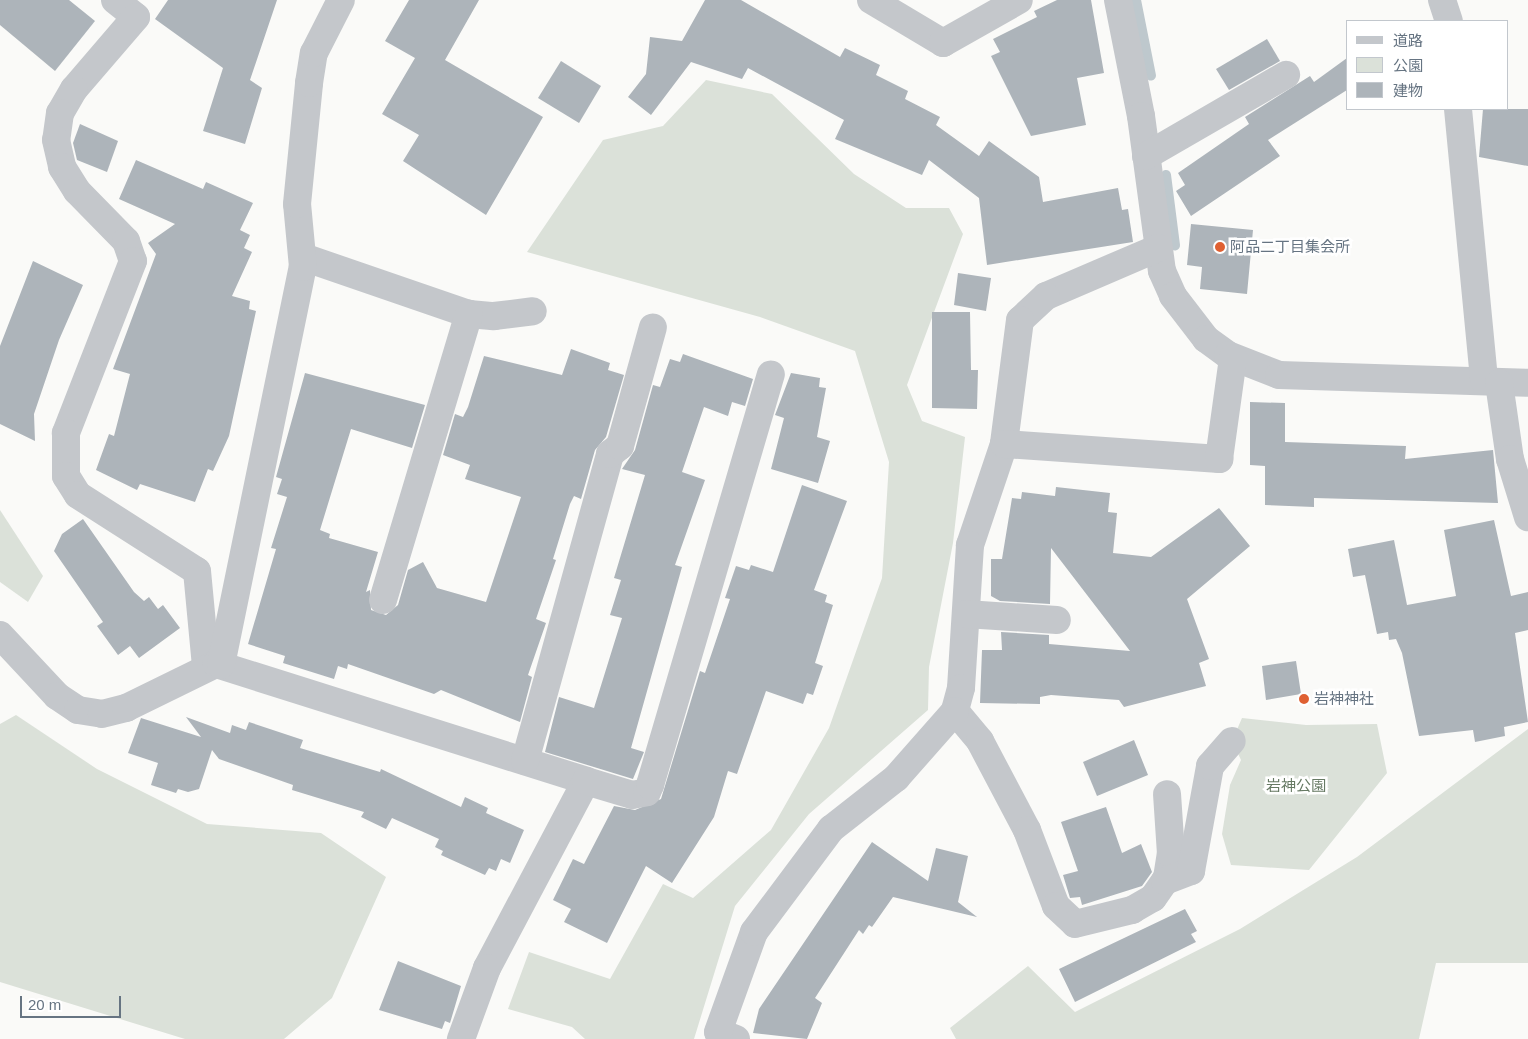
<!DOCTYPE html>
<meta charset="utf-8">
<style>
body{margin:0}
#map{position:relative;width:1528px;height:1039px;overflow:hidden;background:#fafaf8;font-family:Arial,"Noto Sans JP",sans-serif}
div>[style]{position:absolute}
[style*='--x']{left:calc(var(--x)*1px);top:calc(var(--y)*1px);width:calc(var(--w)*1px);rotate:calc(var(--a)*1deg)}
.green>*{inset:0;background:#dbe1d9}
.stream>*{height:10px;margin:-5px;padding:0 5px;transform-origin:5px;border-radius:5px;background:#bec8cd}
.building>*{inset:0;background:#adb4ba}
.street>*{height:28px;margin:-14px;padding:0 14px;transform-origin:14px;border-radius:14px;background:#c4c7cb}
.dots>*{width:14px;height:14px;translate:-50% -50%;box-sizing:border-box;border:2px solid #fff;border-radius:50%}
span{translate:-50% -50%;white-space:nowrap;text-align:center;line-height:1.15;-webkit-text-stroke:5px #fff;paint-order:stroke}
.poi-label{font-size:15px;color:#667482}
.left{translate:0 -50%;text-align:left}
.park-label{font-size:15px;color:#677a64}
.legend{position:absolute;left:1346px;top:20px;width:162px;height:90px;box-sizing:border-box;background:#fff;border:1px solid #c2c7cd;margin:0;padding:6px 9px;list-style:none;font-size:15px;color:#667482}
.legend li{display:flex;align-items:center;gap:10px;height:25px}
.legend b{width:25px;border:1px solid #c2c7cd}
.scale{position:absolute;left:20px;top:996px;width:101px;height:22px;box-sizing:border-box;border:2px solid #667482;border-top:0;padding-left:6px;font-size:15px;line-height:18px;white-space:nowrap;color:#667482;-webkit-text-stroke:4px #fff;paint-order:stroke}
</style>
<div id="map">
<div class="green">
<i style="clip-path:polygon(706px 80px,772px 94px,854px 174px,906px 208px,949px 208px,963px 234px,907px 385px,922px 421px,965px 437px,953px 543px,929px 667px,928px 710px,809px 814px,735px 906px,694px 1039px,585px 1039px,572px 1027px,508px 1009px,529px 952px,610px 979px,663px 884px,693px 898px,771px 830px,829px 728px,882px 578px,889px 462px,855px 351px,760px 317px,527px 252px,603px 140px,663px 126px)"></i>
<i style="clip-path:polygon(0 510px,43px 576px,28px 602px,0 582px)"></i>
<i style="clip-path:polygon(16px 715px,97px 769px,207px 824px,321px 833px,386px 877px,332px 998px,284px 1039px,185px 1039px,0 982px,0 724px)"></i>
<i style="clip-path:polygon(1242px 718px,1306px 725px,1377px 724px,1387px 773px,1309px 870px,1231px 865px,1222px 834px,1230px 785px,1241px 760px,1232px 741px)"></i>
<i style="clip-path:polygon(1528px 729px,1528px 963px,1436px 963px,1419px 1039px,956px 1039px,950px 1028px,1028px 966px,1075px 1012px,1240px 929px,1357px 857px)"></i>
</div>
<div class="stream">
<i style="--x:1136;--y:0;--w:77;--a:78.8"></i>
<i style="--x:1166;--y:175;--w:71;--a:82.7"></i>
</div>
<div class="building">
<i style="clip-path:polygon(0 0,69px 0,95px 21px,55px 71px,0 25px)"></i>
<i style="clip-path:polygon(168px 0,277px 0,250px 80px,262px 88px,245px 144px,203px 131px,223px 68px,155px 19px)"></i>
<i style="clip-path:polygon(409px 0,479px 0,445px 60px,543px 117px,486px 215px,403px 161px,419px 135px,382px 114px,415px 58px,385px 41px)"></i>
<i style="clip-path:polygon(705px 0,741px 0,840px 57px,845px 48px,880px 65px,876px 75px,908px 91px,905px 99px,940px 117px,936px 125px,979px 156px,989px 141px,1039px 177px,1043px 202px,1118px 188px,1122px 210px,1128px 209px,1133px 242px,987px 265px,979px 198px,929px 160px,922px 175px,835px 139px,844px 120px,748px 68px,742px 79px,691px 62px,651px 115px,628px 97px,646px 74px,650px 37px,682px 41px)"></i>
<i style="clip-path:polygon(1057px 0,1091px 0,1104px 73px,1077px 78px,1086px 125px,1031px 136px,991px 56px,1000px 52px,993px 39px,1037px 17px,1034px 11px)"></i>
<i style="clip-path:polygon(1267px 39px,1280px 61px,1229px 90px,1216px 69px)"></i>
<i style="clip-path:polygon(1347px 58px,1347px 90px,1268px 140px,1280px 156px,1191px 216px,1176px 191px,1185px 185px,1178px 173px,1249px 124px,1245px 117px,1310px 76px,1314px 82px)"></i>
<i style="clip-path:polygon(561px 61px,601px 86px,579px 123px,538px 98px)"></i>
<i style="clip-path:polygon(1483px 109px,1528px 109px,1528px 166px,1479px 157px)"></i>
<i style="clip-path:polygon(80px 124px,118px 141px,107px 172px,77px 160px,73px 143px)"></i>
<i style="clip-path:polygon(136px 160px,203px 189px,206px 182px,253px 203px,240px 230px,250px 235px,244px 248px,252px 252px,232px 296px,250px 301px,249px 309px,256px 311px,229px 436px,213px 471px,208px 469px,195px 502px,140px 484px,137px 490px,96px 470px,109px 434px,114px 436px,130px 374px,113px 369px,156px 254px,148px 243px,175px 224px,119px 199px)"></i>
<i style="clip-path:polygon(1191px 224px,1253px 230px,1247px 294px,1200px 289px,1202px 267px,1187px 265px)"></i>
<i style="clip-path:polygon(33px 261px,83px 285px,59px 340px,34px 414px,35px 441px,0 424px,0 346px)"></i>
<i style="clip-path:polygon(958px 273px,991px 278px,986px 311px,954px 305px)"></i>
<i style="clip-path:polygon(932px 312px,970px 312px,971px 370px,978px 370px,977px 409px,932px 408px)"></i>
<i style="clip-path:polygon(571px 349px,610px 363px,608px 370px,624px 375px,606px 437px,595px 450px,581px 499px,574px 496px,570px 504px,553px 559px,556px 560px,536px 619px,546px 623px,528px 675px,532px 677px,520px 722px,441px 690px,434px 694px,348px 664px,347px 669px,338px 666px,334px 679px,283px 663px,285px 656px,248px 644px,276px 549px,271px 548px,287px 497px,277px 494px,282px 479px,276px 477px,305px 373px,425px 405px,412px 448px,351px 429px,320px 530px,330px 534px,329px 538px,378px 552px,366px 592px,370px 590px,371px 610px,386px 615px,398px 605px,408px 570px,423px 562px,437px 588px,486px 602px,521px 497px,465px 479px,470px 465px,443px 455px,455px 414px,463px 417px,468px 407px,484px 356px,562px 375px)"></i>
<i style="clip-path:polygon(683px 354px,753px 379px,745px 406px,732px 402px,728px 416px,704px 407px,682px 472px,705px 480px,675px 565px,682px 567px,631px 748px,644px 752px,633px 779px,545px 752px,559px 697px,594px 708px,622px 618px,610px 615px,621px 580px,614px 578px,645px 475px,622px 469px,635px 450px,653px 385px,660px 387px,670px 359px,680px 362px)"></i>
<i style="clip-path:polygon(791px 373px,820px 378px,819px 387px,826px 388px,817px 437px,830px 441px,818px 483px,771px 469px,784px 418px,775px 415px)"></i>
<i style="clip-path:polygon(1250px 402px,1285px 403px,1285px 442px,1406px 446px,1405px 459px,1493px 450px,1498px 503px,1314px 498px,1314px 507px,1265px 505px,1265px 466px,1250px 465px)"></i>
<i style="clip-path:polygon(802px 485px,847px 501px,814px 590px,827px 595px,825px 602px,833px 605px,815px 663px,823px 666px,813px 695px,807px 693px,803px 704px,766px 691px,737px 774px,728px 771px,714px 817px,672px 883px,646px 866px,607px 943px,564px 922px,571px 909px,553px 900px,573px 859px,584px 864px,614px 806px,635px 810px,661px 799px,700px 671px,705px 673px,730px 599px,725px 598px,736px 566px,749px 570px,751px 565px,773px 572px)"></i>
<i style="clip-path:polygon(1056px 487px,1110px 493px,1108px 512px,1117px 513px,1113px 553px,1151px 557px,1219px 508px,1250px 546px,1187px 599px,1209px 659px,1199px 663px,1206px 686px,1124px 707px,1119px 700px,1051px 695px,1040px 697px,1040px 704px,980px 703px,982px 650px,1002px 650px,1001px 632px,1049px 635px,1049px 644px,1130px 651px,1051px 548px,1050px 604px,1000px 601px,991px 596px,991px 559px,1002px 559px,1012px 498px,1021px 499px,1022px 492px,1055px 496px)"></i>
<i style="clip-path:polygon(83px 519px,134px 592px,144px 601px,149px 597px,158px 609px,163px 605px,180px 628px,139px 658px,130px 646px,118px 655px,97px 626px,103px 622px,54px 551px,62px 534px)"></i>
<i style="clip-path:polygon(1494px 520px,1511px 596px,1528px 592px,1528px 630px,1515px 633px,1528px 722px,1504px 727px,1505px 736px,1475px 742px,1473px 730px,1419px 736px,1402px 653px,1396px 639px,1389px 640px,1388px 632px,1377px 634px,1365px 575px,1353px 577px,1348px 549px,1394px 540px,1407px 605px,1456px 596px,1444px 530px)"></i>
<i style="clip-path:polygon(1296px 661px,1301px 694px,1266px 700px,1262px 666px)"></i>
<i style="clip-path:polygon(186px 717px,230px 733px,232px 725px,246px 730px,249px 722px,303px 740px,300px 748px,380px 772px,381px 769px,461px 807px,465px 797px,488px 808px,486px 813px,524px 830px,510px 863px,501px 859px,496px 871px,489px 868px,485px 875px,441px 855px,443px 851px,435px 847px,439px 839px,392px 818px,386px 829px,361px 817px,364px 812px,292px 790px,293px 785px,219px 759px,212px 750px,199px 789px,188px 792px,178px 789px,176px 793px,151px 785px,158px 763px,128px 753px,141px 718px,201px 737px)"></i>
<i style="clip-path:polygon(1134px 740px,1148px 775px,1097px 796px,1083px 762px)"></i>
<i style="clip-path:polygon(1106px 807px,1122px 853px,1141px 844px,1152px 872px,1142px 886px,1082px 905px,1080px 897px,1070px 898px,1063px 875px,1078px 871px,1061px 822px)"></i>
<i style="clip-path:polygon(872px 842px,928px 881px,936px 848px,968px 856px,958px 902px,977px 917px,893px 897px,872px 927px,869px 925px,863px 934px,859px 930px,815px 998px,822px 1003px,807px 1039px,753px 1033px,759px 1009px)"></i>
<i style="clip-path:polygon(1185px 909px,1197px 931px,1191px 934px,1196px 942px,1075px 1002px,1059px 969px)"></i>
<i style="clip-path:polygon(398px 961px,461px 986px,450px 1023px,445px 1021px,442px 1029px,379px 1010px)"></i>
</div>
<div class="street">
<i style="--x:115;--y:0;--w:27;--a:39"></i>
<i style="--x:136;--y:17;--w:95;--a:130.7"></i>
<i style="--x:74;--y:89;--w:28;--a:120"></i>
<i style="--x:60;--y:113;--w:27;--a:98"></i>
<i style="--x:56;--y:140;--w:28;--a:77"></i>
<i style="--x:62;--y:167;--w:28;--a:58"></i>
<i style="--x:77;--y:191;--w:70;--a:45.6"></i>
<i style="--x:126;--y:241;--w:21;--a:71"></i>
<i style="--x:133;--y:261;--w:185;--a:111.3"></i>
<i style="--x:66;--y:433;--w:43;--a:90"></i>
<i style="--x:66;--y:476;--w:22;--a:58"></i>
<i style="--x:78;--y:495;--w:141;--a:32.6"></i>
<i style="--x:197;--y:571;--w:95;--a:84.6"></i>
<i style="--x:871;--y:0;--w:84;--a:30.8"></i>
<i style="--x:943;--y:43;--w:87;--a:-29.5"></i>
<i style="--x:1118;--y:0;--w:118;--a:78.8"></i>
<i style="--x:1141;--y:116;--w:156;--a:82.3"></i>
<i style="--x:1162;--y:271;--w:27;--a:66"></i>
<i style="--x:1173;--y:296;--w:54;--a:52.5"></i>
<i style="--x:1206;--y:339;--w:27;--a:36"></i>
<i style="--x:1228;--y:355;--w:55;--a:21.4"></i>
<i style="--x:1279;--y:375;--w:249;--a:1.8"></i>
<i style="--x:1442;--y:0;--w:22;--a:72"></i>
<i style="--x:1458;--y:109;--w:273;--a:84.5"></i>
<i style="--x:1146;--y:156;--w:162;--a:-30.1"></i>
<i style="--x:1158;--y:248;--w:122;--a:156.8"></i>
<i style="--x:1046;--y:296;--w:35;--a:137"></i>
<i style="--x:1020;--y:320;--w:125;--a:97.4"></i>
<i style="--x:1004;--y:444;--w:107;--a:108.6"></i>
<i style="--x:970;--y:545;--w:143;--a:93.6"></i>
<i style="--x:961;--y:688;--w:24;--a:105"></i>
<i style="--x:955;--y:711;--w:39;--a:50"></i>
<i style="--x:980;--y:741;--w:101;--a:62.2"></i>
<i style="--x:1027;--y:830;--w:81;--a:69.1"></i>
<i style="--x:1056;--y:906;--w:26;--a:43"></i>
<i style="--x:1075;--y:924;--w:59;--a:-13.8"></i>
<i style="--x:1132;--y:910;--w:24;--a:-30"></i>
<i style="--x:1153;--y:898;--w:24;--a:-55"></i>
<i style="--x:1167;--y:878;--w:24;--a:-81"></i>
<i style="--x:1171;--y:854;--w:60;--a:-93.8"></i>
<i style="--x:303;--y:257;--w:176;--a:19"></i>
<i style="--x:469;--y:314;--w:25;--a:5"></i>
<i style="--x:494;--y:316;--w:39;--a:-7"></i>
<i style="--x:1499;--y:383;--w:77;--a:81.8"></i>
<i style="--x:1510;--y:459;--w:61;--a:72.8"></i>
<i style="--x:1004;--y:444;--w:216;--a:4"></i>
<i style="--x:1219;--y:459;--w:102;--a:-82.1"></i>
<i style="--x:383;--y:600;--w:299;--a:-73.3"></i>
<i style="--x:966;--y:614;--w:91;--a:3.8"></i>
<i style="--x:0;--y:635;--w:83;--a:46.9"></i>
<i style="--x:57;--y:696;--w:25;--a:34"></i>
<i style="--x:78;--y:710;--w:24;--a:9"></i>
<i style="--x:102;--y:714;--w:25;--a:-14"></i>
<i style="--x:126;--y:708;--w:100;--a:-26.1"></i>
<i style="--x:216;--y:664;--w:388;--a:17.5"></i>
<i style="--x:586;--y:781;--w:212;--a:117.9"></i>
<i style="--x:487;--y:968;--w:76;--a:110.1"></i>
<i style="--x:221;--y:665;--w:406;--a:-78.4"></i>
<i style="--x:303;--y:267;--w:63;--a:-95.4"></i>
<i style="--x:297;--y:204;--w:122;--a:-84.3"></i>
<i style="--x:309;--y:83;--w:30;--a:-81"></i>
<i style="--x:314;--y:53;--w:59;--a:-63"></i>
<i style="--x:525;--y:761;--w:319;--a:-74.5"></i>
<i style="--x:610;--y:454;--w:13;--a:-39"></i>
<i style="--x:620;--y:446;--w:123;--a:-74.5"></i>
<i style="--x:586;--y:781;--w:48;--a:16.9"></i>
<i style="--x:632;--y:795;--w:15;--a:-11"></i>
<i style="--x:647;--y:792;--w:8;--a:-67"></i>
<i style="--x:650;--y:785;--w:428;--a:-73.6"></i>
<i style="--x:1165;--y:881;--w:28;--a:-21"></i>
<i style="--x:1191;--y:871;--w:107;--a:-79.7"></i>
<i style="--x:1210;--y:766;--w:33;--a:-49"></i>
<i style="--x:736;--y:1039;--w:19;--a:-159"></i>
<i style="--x:718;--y:1032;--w:106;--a:-70.2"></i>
<i style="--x:754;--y:932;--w:129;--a:-53.2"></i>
<i style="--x:831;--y:829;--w:83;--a:-38.1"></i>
<i style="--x:896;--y:778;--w:89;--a:-48.6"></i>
</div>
<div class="dots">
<i style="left:1220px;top:247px;background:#df6032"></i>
<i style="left:1304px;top:699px;background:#df6032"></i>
</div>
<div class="poi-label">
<span class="left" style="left:1230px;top:247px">阿品二丁目集会所</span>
<span class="left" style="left:1314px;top:699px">岩神神社</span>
</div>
<div class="park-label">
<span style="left:1296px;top:786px">岩神公園</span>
</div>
<ul class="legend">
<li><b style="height:6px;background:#c4c7cb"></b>道路</li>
<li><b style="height:14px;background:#dbe1d9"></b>公園</li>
<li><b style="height:14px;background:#adb4ba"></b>建物</li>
</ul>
<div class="scale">20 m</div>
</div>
